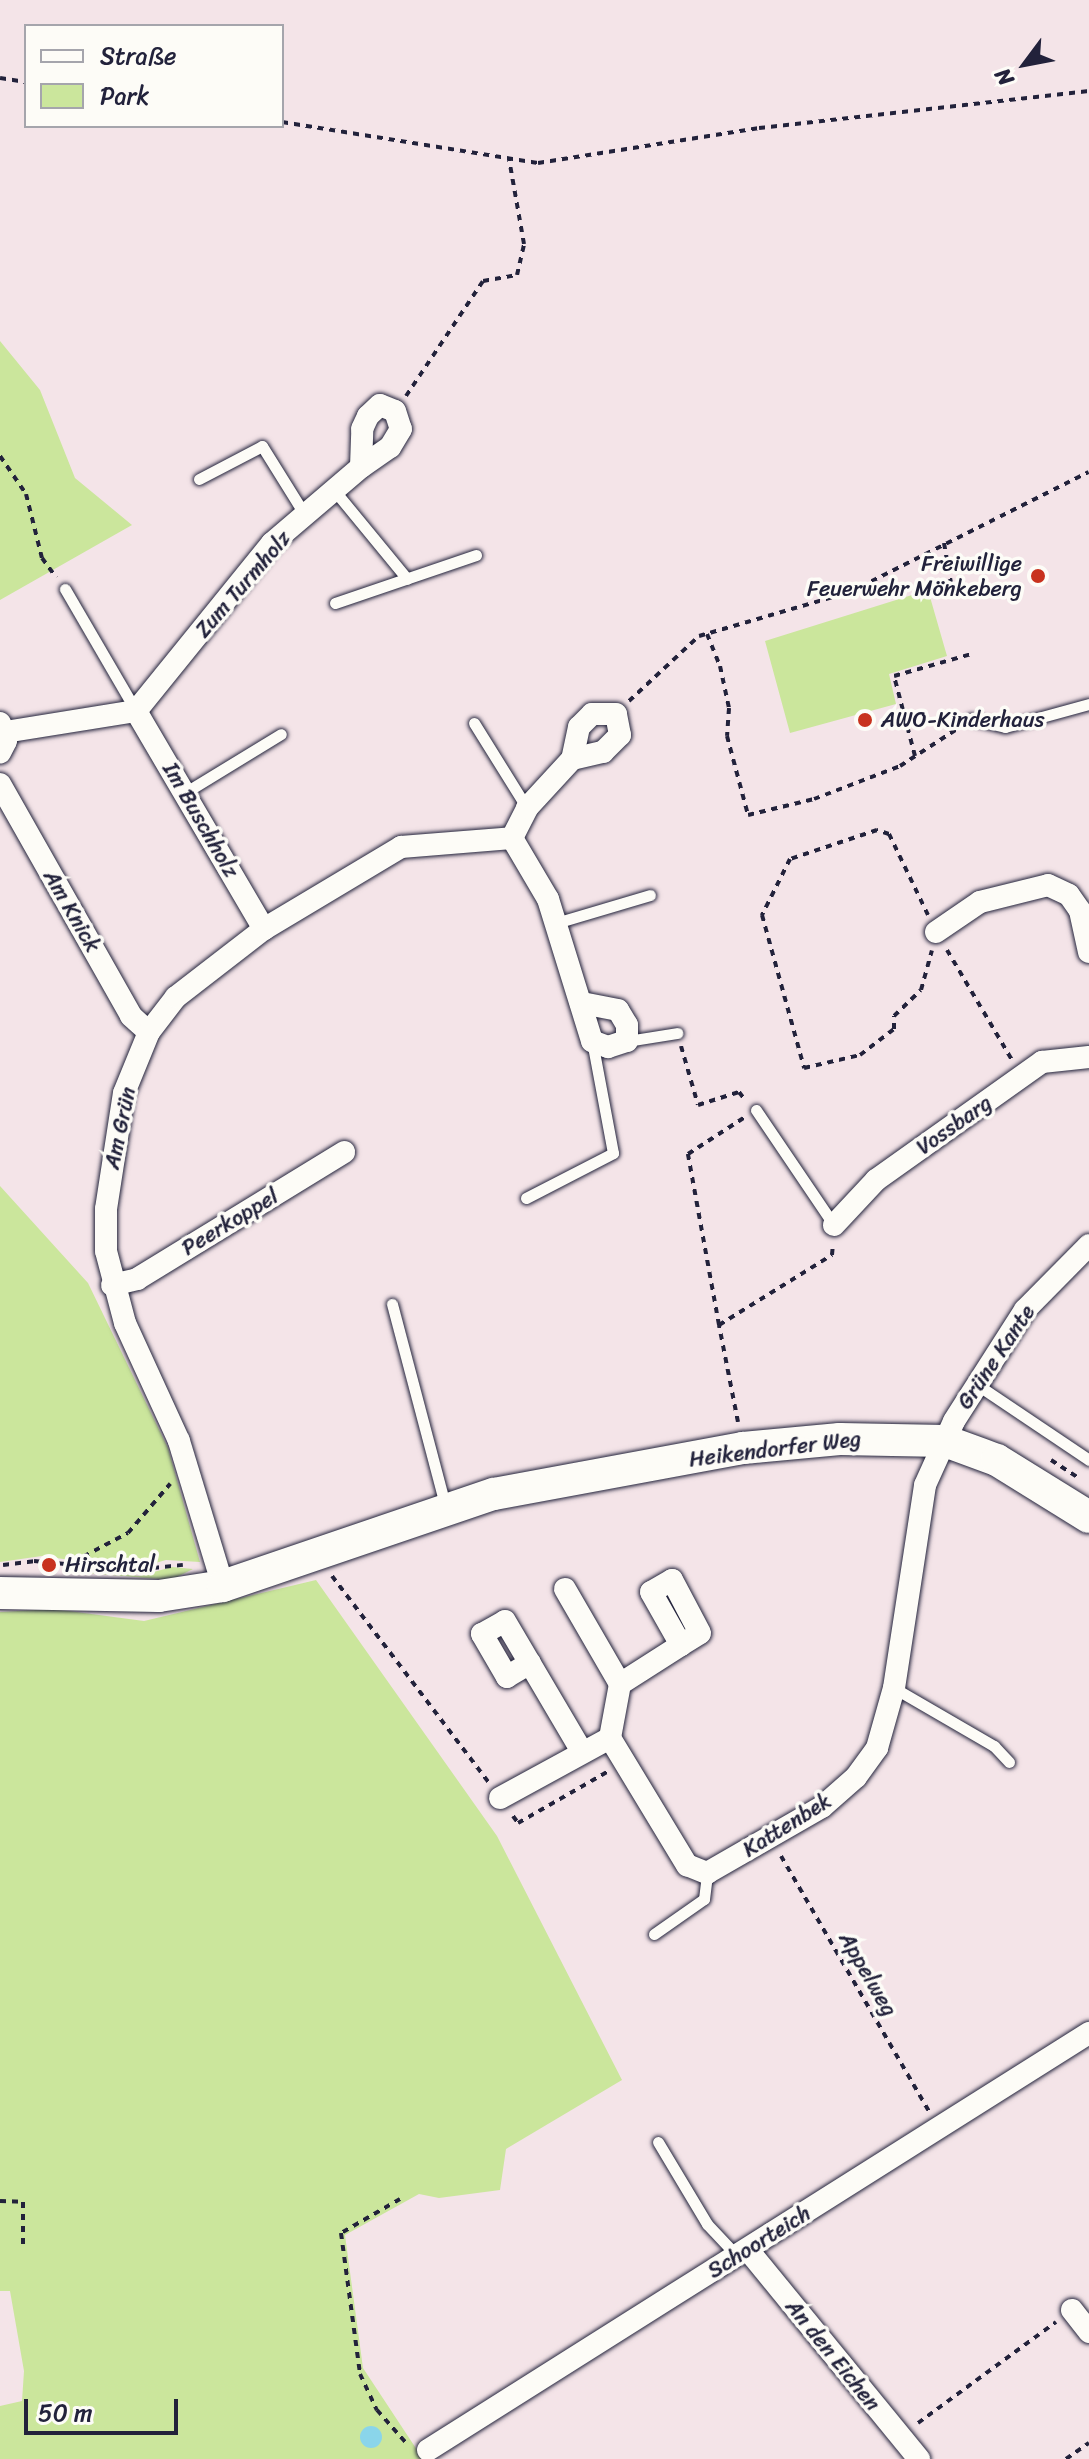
<!DOCTYPE html>
<meta charset="utf-8">
<style>
body{margin:0}
#map{position:relative;width:1089px;height:2459px;overflow:hidden;background:#f4e4e8;font-family:Sriracha,sans-serif}
div>[style]{position:absolute}
[style*='--x']{left:calc(var(--x)*1px);top:calc(var(--y)*1px);width:calc(var(--w)*1px);rotate:calc(var(--a)*1deg)}
.green>*{inset:0;background:#cbe69c}
.water>*{inset:0;background:#8ad5ea}
.round{border-radius:50%}
.path>*{height:4px;margin-top:-2px;transform-origin:0;background:repeating-linear-gradient(90deg,#22223b 0 6px,transparent 0 12px)}
.roads{filter:drop-shadow(0 0 2px #22223b) drop-shadow(0 0 2px #22223b)}
.lane>*{height:11px;margin:-5.5px;padding:0 5.5px;transform-origin:5.5px;border-radius:5.5px;background:#fdfcf7}
.street>*{height:22px;margin:-11px;padding:0 11px;transform-origin:11px;border-radius:11px;background:#fdfcf7}
.secondary>*{height:32px;margin:-16px;padding:0 16px;transform-origin:16px;border-radius:16px;background:#fdfcf7}
.dots>*{width:22px;height:22px;translate:-50% -50%;box-sizing:border-box;border:4px solid #fdfcf7;border-radius:50%}
span{translate:-50% -50%;white-space:nowrap;text-align:center;line-height:1.15;-webkit-text-stroke:7px #fdfcf7;paint-order:stroke}
.poi-label{font-size:22px;color:#22223b}
.right{translate:-100% -50%;text-align:right}
.left{translate:0 -50%;text-align:left}
.street-label{font-size:22px;color:#22223b}
.legend{position:absolute;left:24px;top:24px;width:260px;height:104px;box-sizing:border-box;background:#fdfcf7;border:2px solid #a5a5ac;margin:0;padding:10px 14px;list-style:none;font-size:24px;color:#22223b}
.legend li{display:flex;align-items:center;gap:16px;height:40px}
.legend b{width:40px;border:2px solid #a5a5ac}
.north{position:absolute;left:985px;top:24px;width:80px;height:80px;-webkit-text-stroke:6px #fdfcf7;paint-order:stroke;rotate:238deg;font-size:22px;font-weight:700;line-height:32px;text-align:center;color:#22223b}
.north::after{content:'';display:block;margin:auto;width:28px;height:36px;background:#22223b;clip-path:polygon(50% 0,100% 100%,50% 72%,0 100%)}
.scale{position:absolute;left:24px;top:2399px;width:154px;height:36px;box-sizing:border-box;border:4px solid #22223b;border-top:0;padding-left:10px;font-size:24px;line-height:28px;white-space:nowrap;color:#22223b;-webkit-text-stroke:6px #fdfcf7;paint-order:stroke}
</style>
<div id="map">
<div class="green">
<i style="clip-path:polygon(0 341px,40px 390px,75px 478px,132px 525px,0 600px)"></i>
<i style="clip-path:polygon(928px 590px,947px 656px,889px 674px,896px 704px,790px 733px,765px 641px)"></i>
<i style="clip-path:polygon(0 1186px,88px 1283px,168px 1448px,200px 1562px,166px 1560px,134px 1569px,42px 1556px,0 1562px)"></i>
<i style="clip-path:polygon(172px 1567px,193px 1569px,171px 1580px,75px 1572px,76px 1568px,139px 1576px)"></i>
<i style="clip-path:polygon(316px 1580px,497px 1836px,622px 2080px,506px 2149px,500px 2190px,439px 2198px,419px 2194px,345px 2235px,363px 2368px,423px 2459px,0 2459px,0 2406px,22px 2401px,24px 2371px,10px 2291px,0 2291px,0 1612px,54px 1609px,144px 1621px)"></i>
</div>
<div class="water">
<i class="round" style="left:360px;top:2426px;width:22px;height:22px"></i>
</div>
<div class="path">
<i style="--x:0;--y:78;--w:26;--a:9"></i>
<i style="--x:282;--y:122;--w:259;--a:9.1"></i>
<i style="--x:538;--y:163;--w:224;--a:-9"></i>
<i style="--x:759;--y:128;--w:332;--a:-6.4"></i>
<i style="--x:406;--y:396;--w:138;--a:-56.2"></i>
<i style="--x:483;--y:281;--w:35;--a:-10"></i>
<i style="--x:517;--y:275;--w:32;--a:-77"></i>
<i style="--x:524;--y:244;--w:86;--a:-100"></i>
<i style="--x:0;--y:456;--w:46;--a:55.6"></i>
<i style="--x:26;--y:494;--w:66;--a:76"></i>
<i style="--x:42;--y:558;--w:24;--a:54"></i>
<i style="--x:944;--y:543;--w:41;--a:80.1"></i>
<i style="--x:707;--y:634;--w:35;--a:68"></i>
<i style="--x:720;--y:666;--w:43;--a:77.9"></i>
<i style="--x:729;--y:708;--w:28;--a:94"></i>
<i style="--x:727;--y:736;--w:82;--a:75.1"></i>
<i style="--x:748;--y:815;--w:68;--a:-13.6"></i>
<i style="--x:814;--y:799;--w:92;--a:-21"></i>
<i style="--x:900;--y:766;--w:72;--a:-33"></i>
<i style="--x:629;--y:701;--w:96;--a:-42.9"></i>
<i style="--x:699;--y:636;--w:157;--a:-16.2"></i>
<i style="--x:850;--y:592;--w:267;--a:-26.7"></i>
<i style="--x:915;--y:756;--w:83;--a:-104.7"></i>
<i style="--x:894;--y:676;--w:80;--a:-15.9"></i>
<i style="--x:928;--y:915;--w:90;--a:-115.7"></i>
<i style="--x:889;--y:834;--w:13;--a:-162"></i>
<i style="--x:877;--y:830;--w:92;--a:161.6"></i>
<i style="--x:790;--y:859;--w:63;--a:116.6"></i>
<i style="--x:762;--y:915;--w:159;--a:74.6"></i>
<i style="--x:804;--y:1068;--w:57;--a:-13.1"></i>
<i style="--x:860;--y:1055;--w:43;--a:-37.4"></i>
<i style="--x:894;--y:1029;--w:13;--a:-90"></i>
<i style="--x:894;--y:1016;--w:37;--a:-44"></i>
<i style="--x:921;--y:990;--w:41;--a:-74.6"></i>
<i style="--x:947;--y:950;--w:128;--a:59.4"></i>
<i style="--x:681;--y:1046;--w:61;--a:73.9"></i>
<i style="--x:698;--y:1105;--w:43;--a:-17.6"></i>
<i style="--x:739;--y:1092;--w:10;--a:53"></i>
<i style="--x:719;--y:1325;--w:174;--a:-100.3"></i>
<i style="--x:688;--y:1154;--w:68;--a:-33"></i>
<i style="--x:738;--y:1422;--w:99;--a:-101.1"></i>
<i style="--x:719;--y:1325;--w:133;--a:-31.8"></i>
<i style="--x:832;--y:1255;--w:11;--a:-85"></i>
<i style="--x:1051;--y:1460;--w:31;--a:33"></i>
<i style="--x:73;--y:1562;--w:62;--a:-27.8"></i>
<i style="--x:128;--y:1533;--w:65;--a:-49.4"></i>
<i style="--x:3;--y:1565;--w:31;--a:-7"></i>
<i style="--x:34;--y:1561;--w:63;--a:5.4"></i>
<i style="--x:153;--y:1568;--w:30;--a:-6"></i>
<i style="--x:332;--y:1576;--w:260;--a:52.8"></i>
<i style="--x:513;--y:1816;--w:9;--a:54"></i>
<i style="--x:518;--y:1823;--w:103;--a:-29.8"></i>
<i style="--x:781;--y:1856;--w:295;--a:59.9"></i>
<i style="--x:400;--y:2199;--w:68;--a:150"></i>
<i style="--x:341;--y:2233;--w:142;--a:82.3"></i>
<i style="--x:360;--y:2374;--w:40;--a:65"></i>
<i style="--x:377;--y:2410;--w:47;--a:48.5"></i>
<i style="--x:0;--y:2201;--w:23;--a:2"></i>
<i style="--x:23;--y:2202;--w:46;--a:90"></i>
<i style="--x:918;--y:2423;--w:171;--a:-36.2"></i>
<i style="--x:1066;--y:2459;--w:28;--a:-35"></i>
</div>
<div class="roads">
<div class="lane">
<i style="--x:199;--y:479;--w:71;--a:-27.6"></i>
<i style="--x:262;--y:446;--w:81;--a:58.1"></i>
<i style="--x:334;--y:490;--w:115;--a:50.6"></i>
<i style="--x:65;--y:589;--w:141;--a:59.8"></i>
<i style="--x:335;--y:603;--w:149;--a:-18.8"></i>
<i style="--x:971;--y:719;--w:35;--a:13"></i>
<i style="--x:1005;--y:727;--w:87;--a:-15.3"></i>
<i style="--x:474;--y:723;--w:100;--a:58.1"></i>
<i style="--x:186;--y:792;--w:111;--a:-31.4"></i>
<i style="--x:556;--y:923;--w:98;--a:-16.6"></i>
<i style="--x:627;--y:1041;--w:51;--a:-9.1"></i>
<i style="--x:756;--y:1110;--w:139;--a:55.9"></i>
<i style="--x:526;--y:1198;--w:98;--a:-27.3"></i>
<i style="--x:613;--y:1153;--w:114;--a:-100.6"></i>
<i style="--x:392;--y:1304;--w:212;--a:75.2"></i>
<i style="--x:976;--y:1384;--w:136;--a:33.9"></i>
<i style="--x:894;--y:1688;--w:116;--a:30.1"></i>
<i style="--x:994;--y:1746;--w:22;--a:47"></i>
<i style="--x:654;--y:1934;--w:61;--a:-35"></i>
<i style="--x:704;--y:1899;--w:26;--a:-83"></i>
<i style="--x:658;--y:2142;--w:96;--a:59.1"></i>
<i style="--x:707;--y:2224;--w:44;--a:46.8"></i>
</div>
<div class="street">
<i style="--x:136;--y:711;--w:216;--a:-51"></i>
<i style="--x:272;--y:543;--w:117;--a:-40.5"></i>
<i style="--x:361;--y:467;--w:38;--a:-88"></i>
<i style="--x:362;--y:429;--w:14;--a:-65"></i>
<i style="--x:368;--y:416;--w:16;--a:-43"></i>
<i style="--x:380;--y:405;--w:16;--a:22"></i>
<i style="--x:395;--y:411;--w:19;--a:72"></i>
<i style="--x:401;--y:429;--w:21;--a:121"></i>
<i style="--x:390;--y:447;--w:35;--a:145"></i>
<i style="--x:136;--y:711;--w:253;--a:59.6"></i>
<i style="--x:0;--y:723;--w:19;--a:72"></i>
<i style="--x:6;--y:741;--w:13;--a:117"></i>
<i style="--x:5;--y:732;--w:133;--a:-9.1"></i>
<i style="--x:0;--y:784;--w:266;--a:60.5"></i>
<i style="--x:131;--y:1016;--w:24;--a:42"></i>
<i style="--x:512;--y:838;--w:34;--a:-63"></i>
<i style="--x:527;--y:808;--w:67;--a:-47.4"></i>
<i style="--x:572;--y:759;--w:32;--a:-13"></i>
<i style="--x:603;--y:752;--w:24;--a:-45"></i>
<i style="--x:620;--y:735;--w:21;--a:-101"></i>
<i style="--x:616;--y:714;--w:24;--a:180"></i>
<i style="--x:592;--y:714;--w:18;--a:135"></i>
<i style="--x:579;--y:727;--w:33;--a:102"></i>
<i style="--x:936;--y:932;--w:53;--a:-34.3"></i>
<i style="--x:980;--y:902;--w:70;--a:-14"></i>
<i style="--x:1048;--y:885;--w:23;--a:25"></i>
<i style="--x:1069;--y:895;--w:19;--a:55"></i>
<i style="--x:1080;--y:911;--w:42;--a:77.6"></i>
<i style="--x:834;--y:1225;--w:62;--a:-47"></i>
<i style="--x:876;--y:1180;--w:204;--a:-35.4"></i>
<i style="--x:1042;--y:1062;--w:47;--a:-6.1"></i>
<i style="--x:112;--y:1285;--w:26;--a:-13"></i>
<i style="--x:137;--y:1279;--w:243;--a:-31.5"></i>
<i style="--x:223;--y:1586;--w:152;--a:-106.9"></i>
<i style="--x:179;--y:1441;--w:130;--a:-114.6"></i>
<i style="--x:125;--y:1323;--w:74;--a:-104.8"></i>
<i style="--x:106;--y:1251;--w:42;--a:-90"></i>
<i style="--x:106;--y:1209;--w:117;--a:-81.2"></i>
<i style="--x:124;--y:1093;--w:66;--a:-67.7"></i>
<i style="--x:149;--y:1032;--w:44;--a:-52.4"></i>
<i style="--x:176;--y:997;--w:111;--a:-37.7"></i>
<i style="--x:264;--y:929;--w:160;--a:-30.9"></i>
<i style="--x:401;--y:847;--w:111;--a:-4.6"></i>
<i style="--x:512;--y:838;--w:71;--a:59.5"></i>
<i style="--x:548;--y:899;--w:149;--a:72.8"></i>
<i style="--x:592;--y:1041;--w:17;--a:21"></i>
<i style="--x:608;--y:1047;--w:20;--a:-18"></i>
<i style="--x:627;--y:1041;--w:16;--a:-90"></i>
<i style="--x:627;--y:1025;--w:17;--a:-121"></i>
<i style="--x:618;--y:1010;--w:38;--a:-169"></i>
<i style="--x:565;--y:1589;--w:110;--a:59.9"></i>
<i style="--x:620;--y:1684;--w:55;--a:100.5"></i>
<i style="--x:530;--y:1663;--w:27;--a:149"></i>
<i style="--x:507;--y:1677;--w:50;--a:-120.2"></i>
<i style="--x:482;--y:1634;--w:26;--a:-29"></i>
<i style="--x:505;--y:1621;--w:150;--a:59.5"></i>
<i style="--x:620;--y:1684;--w:72;--a:-32.6"></i>
<i style="--x:681;--y:1645;--w:22;--a:-32"></i>
<i style="--x:700;--y:1633;--w:60;--a:-117.8"></i>
<i style="--x:672;--y:1580;--w:24;--a:150"></i>
<i style="--x:651;--y:1592;--w:61;--a:60.5"></i>
<i style="--x:500;--y:1798;--w:125;--a:-28.6"></i>
<i style="--x:610;--y:1738;--w:149;--a:58.8"></i>
<i style="--x:687;--y:1865;--w:22;--a:22"></i>
<i style="--x:707;--y:1873;--w:133;--a:-29.9"></i>
<i style="--x:822;--y:1807;--w:45;--a:-41.4"></i>
<i style="--x:856;--y:1777;--w:36;--a:-54"></i>
<i style="--x:877;--y:1748;--w:62;--a:-74.2"></i>
<i style="--x:894;--y:1688;--w:205;--a:-81.3"></i>
<i style="--x:925;--y:1485;--w:70;--a:-65.6"></i>
<i style="--x:954;--y:1421;--w:132;--a:-57.4"></i>
<i style="--x:1025;--y:1310;--w:91;--a:-45.4"></i>
<i style="--x:748;--y:2250;--w:270;--a:50.7"></i>
<i style="--x:1072;--y:2310;--w:28;--a:52"></i>
<i style="--x:428;--y:2450;--w:782;--a:-32.25"></i>
</div>
<div class="secondary">
<i style="--x:0;--y:1593;--w:159;--a:1.1"></i>
<i style="--x:159;--y:1596;--w:65;--a:-8.9"></i>
<i style="--x:223;--y:1586;--w:286;--a:-18.8"></i>
<i style="--x:494;--y:1494;--w:253;--a:-10.5"></i>
<i style="--x:743;--y:1448;--w:97;--a:-5.3"></i>
<i style="--x:840;--y:1439;--w:105;--a:1.1"></i>
<i style="--x:945;--y:1441;--w:55;--a:20.1"></i>
<i style="--x:997;--y:1460;--w:108;--a:31.8"></i>
</div>
</div>
<div class="dots">
<i style="left:1038px;top:576px;background:#c8321e"></i>
<i style="left:865px;top:720px;background:#c8321e"></i>
<i style="left:49px;top:1565px;background:#c8321e"></i>
</div>
<div class="poi-label">
<span class="right" style="left:1022px;top:576px">Freiwillige<br>Feuerwehr Mönkeberg</span>
<span class="left" style="left:881px;top:720px">AWO-Kinderhaus</span>
<span class="left" style="left:65px;top:1565px">Hirschtal</span>
</div>
<div class="street-label">
<span style="left:243px;top:584px;rotate:-49deg">Zum Turmholz</span>
<span style="left:201px;top:820px;rotate:60deg">Im Buschholz</span>
<span style="left:72px;top:911px;rotate:60deg">Am Knick</span>
<span style="left:954px;top:1125px;rotate:-35deg">Vossbarg</span>
<span style="left:120px;top:1128px;rotate:-78deg">Am Grün</span>
<span style="left:230px;top:1222px;rotate:-31deg">Peerkoppel</span>
<span style="left:996px;top:1357px;rotate:-56deg">Grüne Kante</span>
<span style="left:775px;top:1449px;rotate:-7deg">Heikendorfer Weg</span>
<span style="left:787px;top:1825px;rotate:-32deg">Kattenbek</span>
<span style="left:868px;top:1974px;rotate:60deg">Appelweg</span>
<span style="left:759px;top:2242px;rotate:-32deg">Schoorteich</span>
<span style="left:833px;top:2355px;rotate:51deg">An den Eichen</span>
</div>
<ul class="legend">
<li><b style="height:10px;background:#fdfcf7"></b>Straße</li>
<li><b style="height:22px;background:#cbe69c"></b>Park</li>
</ul>
<div class="north">N</div>
<div class="scale">50 m</div>
</div>
